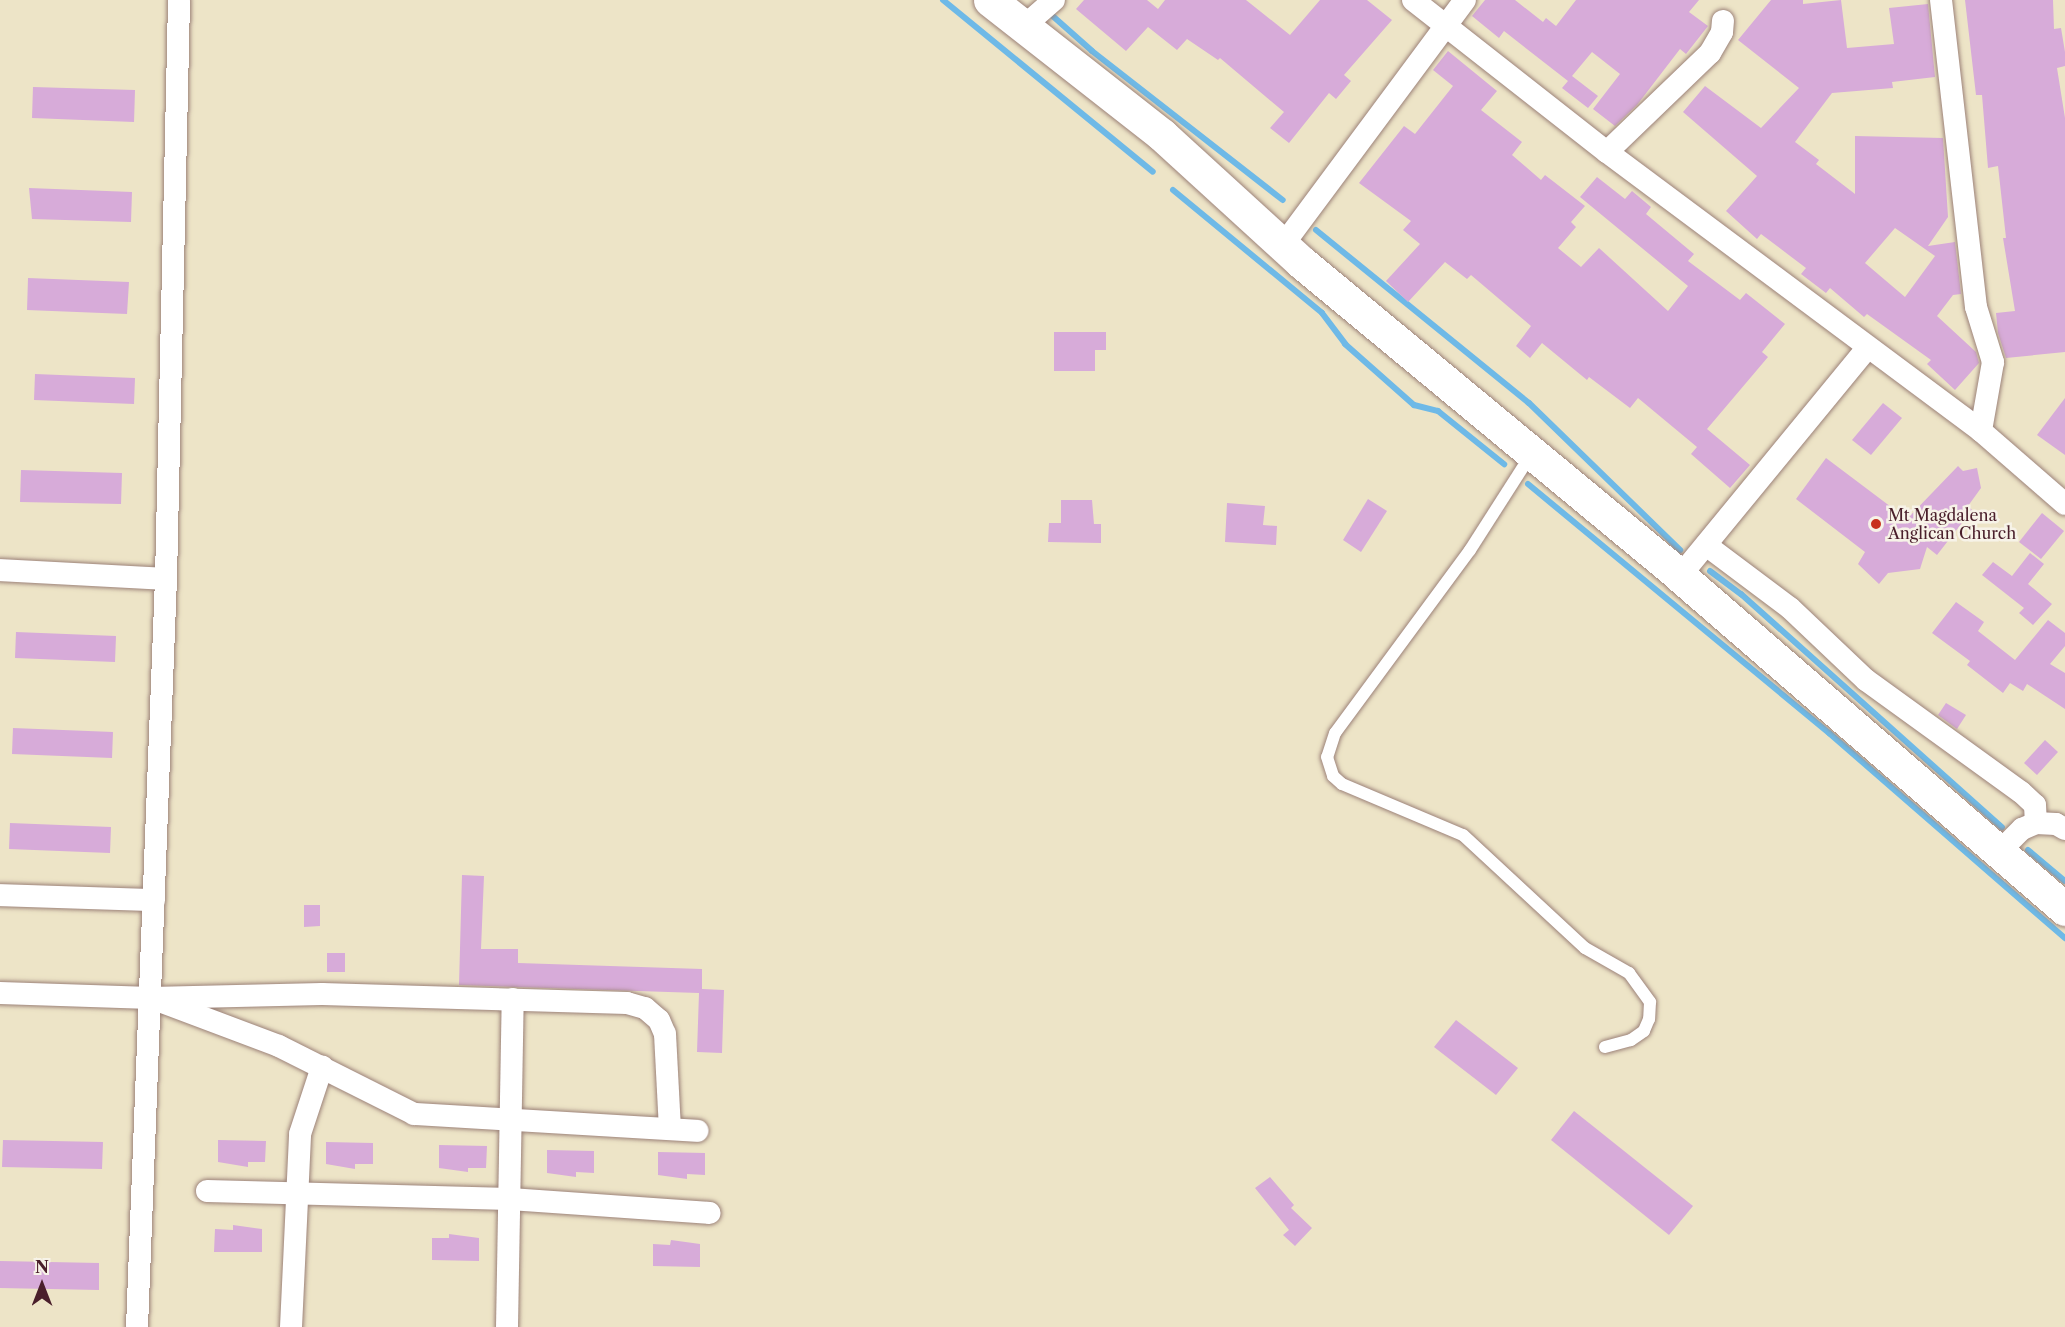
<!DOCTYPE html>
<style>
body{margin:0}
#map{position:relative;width:2065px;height:1327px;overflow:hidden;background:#ede4c7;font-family:"Libre Caslon Text",serif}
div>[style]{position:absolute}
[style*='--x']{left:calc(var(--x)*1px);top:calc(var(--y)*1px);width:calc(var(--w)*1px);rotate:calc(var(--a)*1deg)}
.stream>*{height:6px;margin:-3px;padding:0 3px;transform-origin:3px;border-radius:3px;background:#6eb9e7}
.building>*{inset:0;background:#d7abd9}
.roads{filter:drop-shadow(0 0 2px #9c8279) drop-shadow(0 0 2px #9c8279)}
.lane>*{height:12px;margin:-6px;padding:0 6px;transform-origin:6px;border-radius:6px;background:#fff}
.street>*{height:22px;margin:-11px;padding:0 11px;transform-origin:11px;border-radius:11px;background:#fff}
.secondary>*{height:33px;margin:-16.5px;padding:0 16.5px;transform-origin:16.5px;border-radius:16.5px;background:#fff}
.dots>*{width:16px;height:16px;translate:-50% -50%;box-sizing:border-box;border:3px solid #f7f3e8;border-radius:50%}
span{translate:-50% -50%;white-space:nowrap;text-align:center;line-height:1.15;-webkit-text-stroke:5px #f7f3e8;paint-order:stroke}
.poi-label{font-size:16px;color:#4a1f2b}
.left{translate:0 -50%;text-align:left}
.north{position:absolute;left:12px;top:1255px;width:60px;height:60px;-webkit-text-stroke:4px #f7f3e8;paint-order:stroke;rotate:0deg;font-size:16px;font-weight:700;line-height:24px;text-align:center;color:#4a1f2b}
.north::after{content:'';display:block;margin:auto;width:21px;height:27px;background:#4a1f2b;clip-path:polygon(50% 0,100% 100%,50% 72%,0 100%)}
</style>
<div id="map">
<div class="stream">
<i style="--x:943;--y:0;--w:271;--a:39.3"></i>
<i style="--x:1047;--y:11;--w:60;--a:41.6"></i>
<i style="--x:1092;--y:51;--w:242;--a:38"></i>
<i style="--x:1173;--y:190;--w:193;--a:39.5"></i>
<i style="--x:1322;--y:313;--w:39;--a:53"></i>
<i style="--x:1345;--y:344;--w:92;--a:41.5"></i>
<i style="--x:1414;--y:405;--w:25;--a:14"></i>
<i style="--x:1438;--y:411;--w:85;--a:38.8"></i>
<i style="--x:1316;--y:230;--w:274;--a:39.1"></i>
<i style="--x:1529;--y:403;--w:211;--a:44.2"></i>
<i style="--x:1528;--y:484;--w:391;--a:39.6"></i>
<i style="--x:1829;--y:733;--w:313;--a:41"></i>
<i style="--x:1710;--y:571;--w:39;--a:37"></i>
<i style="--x:1741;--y:594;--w:350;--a:41.8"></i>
<i style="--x:2028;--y:850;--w:48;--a:40"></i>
</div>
<div class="building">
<i style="clip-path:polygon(1084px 0,1147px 0,1158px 9px,1165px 0,1246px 0,1290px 35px,1320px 0,1367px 0,1392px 20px,1344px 75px,1351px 81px,1336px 99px,1329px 93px,1289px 143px,1270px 128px,1284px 112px,1220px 58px,1218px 60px,1187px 39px,1177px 50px,1148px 27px,1126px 51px,1076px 9px)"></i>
<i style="clip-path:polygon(1485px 0,1515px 0,1543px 22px,1546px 18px,1556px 26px,1576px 0,1699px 0,1689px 12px,1708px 26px,1686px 54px,1680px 49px,1637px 105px,1615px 126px,1593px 109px,1620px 74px,1592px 52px,1572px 76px,1598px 96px,1588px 108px,1562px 88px,1568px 81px,1504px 31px,1499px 38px,1472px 16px)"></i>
<i style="clip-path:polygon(evenodd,1771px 0,1803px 0,1803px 4px,1841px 0,1847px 48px,1894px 44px,1889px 8px,1928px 4px,1935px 77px,1892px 82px,1893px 88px,1832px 93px,1795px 142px,1819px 160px,1816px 164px,1855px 194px,1855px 136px,1943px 138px,1948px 217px,1928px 246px,1955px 242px,1961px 294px,1953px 295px,1937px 316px,1976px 352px,1979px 363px,1955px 390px,1927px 364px,1931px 360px,1867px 314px,1864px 317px,1830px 288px,1826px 293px,1801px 274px,1806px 268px,1761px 234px,1757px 239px,1726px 211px,1757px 176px,1683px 112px,1705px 86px,1761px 128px,1799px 88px,1738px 40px,1771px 0,1895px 228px,1935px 256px,1905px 297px,1865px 263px,1895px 228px)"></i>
<i style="clip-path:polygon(1965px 0,2053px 0,2054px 29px,2061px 28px,2065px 52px,2065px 66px,2057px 68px,2065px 118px,2065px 352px,2006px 358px,1998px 333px,1996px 313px,2015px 311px,2003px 238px,2006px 238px,1998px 166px,1988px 168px,1982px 95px,1976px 95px)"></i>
<i style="clip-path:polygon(1448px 51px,1497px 91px,1481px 110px,1522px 142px,1512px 155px,1541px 180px,1545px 175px,1585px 206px,1571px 222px,1576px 227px,1558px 248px,1581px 267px,1599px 248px,1668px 311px,1688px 286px,1580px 197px,1597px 177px,1625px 199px,1632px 191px,1651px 207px,1646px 214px,1694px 254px,1688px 261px,1740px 300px,1746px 293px,1785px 324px,1762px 352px,1768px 357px,1707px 429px,1750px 465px,1730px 488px,1691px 454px,1697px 447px,1638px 398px,1630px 408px,1589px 377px,1587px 380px,1542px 343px,1530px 358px,1516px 346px,1531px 326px,1471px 275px,1467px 279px,1445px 262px,1408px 302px,1386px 281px,1420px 244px,1403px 230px,1411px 221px,1359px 183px,1404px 126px,1415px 134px,1453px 86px,1433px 70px)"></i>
<i style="clip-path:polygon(33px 87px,135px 90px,134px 122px,32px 118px)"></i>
<i style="clip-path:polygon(29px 188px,132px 192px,131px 222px,32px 219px)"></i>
<i style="clip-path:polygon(28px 278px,129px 282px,127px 314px,27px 310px)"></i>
<i style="clip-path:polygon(1054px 332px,1106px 332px,1106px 350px,1095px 350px,1095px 371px,1054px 371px)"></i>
<i style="clip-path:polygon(35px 374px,135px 378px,134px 404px,34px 400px)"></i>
<i style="clip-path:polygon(2065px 398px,2065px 455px,2037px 435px)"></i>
<i style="clip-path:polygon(1883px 403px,1902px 418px,1871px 455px,1852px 440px)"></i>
<i style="clip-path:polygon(1826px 458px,1907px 519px,1958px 466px,1963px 471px,1977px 468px,1981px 488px,1968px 506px,1972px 510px,1937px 555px,1927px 547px,1920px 569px,1888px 573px,1879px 584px,1858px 564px,1865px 552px,1796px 499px)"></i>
<i style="clip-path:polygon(21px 470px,122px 473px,121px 504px,20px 502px)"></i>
<i style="clip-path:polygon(1368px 499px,1387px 511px,1361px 552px,1343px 540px)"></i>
<i style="clip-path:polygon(1061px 500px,1092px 500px,1094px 524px,1101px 524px,1101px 543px,1048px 542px,1049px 523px,1061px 523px)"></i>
<i style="clip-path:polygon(1227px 503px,1265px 506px,1263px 525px,1277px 526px,1276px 545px,1225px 542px)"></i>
<i style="clip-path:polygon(2042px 513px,2064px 531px,2041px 559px,2019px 542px)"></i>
<i style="clip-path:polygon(2030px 553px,2044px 564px,2028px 584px,2052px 604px,2033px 625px,2019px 613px,2024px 608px,1982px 575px,1993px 562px,2012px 576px)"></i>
<i style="clip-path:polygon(1956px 602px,1984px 622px,1978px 631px,2015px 660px,2048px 620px,2065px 633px,2065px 646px,2050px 664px,2065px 673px,2065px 709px,2027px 684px,2023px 691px,2010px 683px,2003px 693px,1967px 665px,1970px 661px,1932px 633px)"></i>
<i style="clip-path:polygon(16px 632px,116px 636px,115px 662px,15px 658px)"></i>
<i style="clip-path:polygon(1946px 703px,1966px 715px,1957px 729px,1938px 715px)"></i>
<i style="clip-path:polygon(13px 728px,113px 732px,112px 758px,12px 754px)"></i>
<i style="clip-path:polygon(2045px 740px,2058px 752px,2037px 775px,2024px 763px)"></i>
<i style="clip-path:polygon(10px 823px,111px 827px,110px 853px,9px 849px)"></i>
<i style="clip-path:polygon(462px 875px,484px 876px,481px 949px,518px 949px,518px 963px,702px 969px,702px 989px,724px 990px,722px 1053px,697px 1052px,699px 993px,459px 985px)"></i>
<i style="clip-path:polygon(304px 905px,320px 905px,320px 926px,304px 927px)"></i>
<i style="clip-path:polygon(327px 953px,345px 953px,345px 972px,327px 972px)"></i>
<i style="clip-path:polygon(1456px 1020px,1518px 1068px,1496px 1095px,1434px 1047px)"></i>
<i style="clip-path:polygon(1574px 1111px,1693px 1206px,1669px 1235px,1551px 1140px)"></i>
<i style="clip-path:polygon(3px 1140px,103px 1142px,102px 1169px,2px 1167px)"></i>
<i style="clip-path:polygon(218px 1140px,266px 1141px,265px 1162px,248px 1162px,248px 1167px,218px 1162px)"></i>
<i style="clip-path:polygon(326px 1142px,373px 1143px,373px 1164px,355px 1164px,355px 1169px,326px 1164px)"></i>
<i style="clip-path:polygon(439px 1145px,487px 1146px,486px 1168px,468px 1168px,468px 1172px,439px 1168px)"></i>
<i style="clip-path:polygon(547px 1150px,594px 1151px,594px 1173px,576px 1172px,576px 1177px,547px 1173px)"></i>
<i style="clip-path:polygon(658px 1152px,705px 1153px,705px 1175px,687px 1174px,687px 1179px,658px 1175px)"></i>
<i style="clip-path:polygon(1270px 1177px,1294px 1205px,1291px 1208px,1312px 1228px,1295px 1246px,1283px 1235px,1289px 1230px,1255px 1188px)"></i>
<i style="clip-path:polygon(233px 1225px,262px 1229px,262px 1252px,214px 1252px,215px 1229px,233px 1230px)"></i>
<i style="clip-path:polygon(449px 1234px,479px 1238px,479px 1261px,432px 1260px,432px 1238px,449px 1238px)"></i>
<i style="clip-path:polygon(671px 1240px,700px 1244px,700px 1267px,653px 1266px,653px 1244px,670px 1245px)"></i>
<i style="clip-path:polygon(0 1261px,99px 1263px,99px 1290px,0 1288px)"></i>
</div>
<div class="roads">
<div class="lane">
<i style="--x:1532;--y:453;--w:115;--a:122.6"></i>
<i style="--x:1470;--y:550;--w:227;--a:126.4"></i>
<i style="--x:1335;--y:733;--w:25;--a:108"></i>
<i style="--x:1327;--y:757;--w:20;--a:72"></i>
<i style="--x:1333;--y:776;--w:12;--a:42"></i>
<i style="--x:1342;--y:784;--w:131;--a:22.9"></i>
<i style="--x:1463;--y:835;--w:166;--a:42.8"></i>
<i style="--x:1585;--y:948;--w:51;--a:29.6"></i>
<i style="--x:1629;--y:973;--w:36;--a:54"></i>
<i style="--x:1650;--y:1002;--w:17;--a:93"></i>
<i style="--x:1649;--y:1019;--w:13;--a:113"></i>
<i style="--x:1644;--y:1031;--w:16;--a:145"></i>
<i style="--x:1631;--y:1040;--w:27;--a:165"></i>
</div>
<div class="street">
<i style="--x:1413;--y:0;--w:246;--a:38.1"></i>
<i style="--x:1607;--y:152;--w:467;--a:36.7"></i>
<i style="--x:1981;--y:431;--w:111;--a:41"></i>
<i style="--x:1941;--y:0;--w:309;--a:83.5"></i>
<i style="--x:1976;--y:307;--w:58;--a:72.8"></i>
<i style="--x:1993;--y:362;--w:70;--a:99.9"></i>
<i style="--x:1023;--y:27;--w:41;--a:-41.1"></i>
<i style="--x:1607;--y:152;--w:143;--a:-43.9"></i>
<i style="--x:1710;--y:53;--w:24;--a:-60"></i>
<i style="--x:1722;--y:32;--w:11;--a:-85"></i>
<i style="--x:1283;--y:245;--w:305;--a:-53.4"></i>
<i style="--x:1706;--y:545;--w:105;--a:36.9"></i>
<i style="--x:1790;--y:608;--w:105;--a:43.5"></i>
<i style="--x:1866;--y:680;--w:191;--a:35.9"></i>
<i style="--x:2021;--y:792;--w:19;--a:43"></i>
<i style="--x:2035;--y:805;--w:18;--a:87"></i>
<i style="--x:0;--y:570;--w:166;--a:3.1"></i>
<i style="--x:1680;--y:576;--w:295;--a:-50.6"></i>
<i style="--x:2001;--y:850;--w:30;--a:-45"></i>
<i style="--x:2022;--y:829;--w:15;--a:-23"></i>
<i style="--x:2036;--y:823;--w:20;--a:3"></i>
<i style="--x:2056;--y:824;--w:10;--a:29"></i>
<i style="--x:0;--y:895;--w:154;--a:1.9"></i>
<i style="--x:0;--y:993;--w:151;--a:1.9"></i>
<i style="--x:151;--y:998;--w:171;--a:-1.3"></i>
<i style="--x:322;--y:994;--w:305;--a:1.7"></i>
<i style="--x:627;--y:1003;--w:19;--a:16"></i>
<i style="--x:645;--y:1008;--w:18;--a:41"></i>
<i style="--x:659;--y:1020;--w:15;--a:67"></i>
<i style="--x:665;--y:1034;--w:94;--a:87"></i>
<i style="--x:162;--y:1002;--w:125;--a:20.6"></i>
<i style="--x:279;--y:1046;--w:151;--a:26.7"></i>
<i style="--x:414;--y:1114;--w:284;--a:3.4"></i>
<i style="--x:207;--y:1191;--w:303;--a:1.5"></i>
<i style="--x:510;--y:1199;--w:200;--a:4"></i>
<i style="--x:137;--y:1327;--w:749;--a:-87.78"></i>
<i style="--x:166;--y:579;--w:579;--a:-88.71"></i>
<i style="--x:291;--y:1327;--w:193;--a:-87.3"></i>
<i style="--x:300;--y:1134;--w:71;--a:-71.8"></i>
<i style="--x:507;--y:1327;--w:328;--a:-89"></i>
</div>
<div class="secondary">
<i style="--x:990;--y:0;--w:219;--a:38.1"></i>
<i style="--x:1162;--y:135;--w:188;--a:42.4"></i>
<i style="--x:1301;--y:262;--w:492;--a:39.6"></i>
<i style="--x:1680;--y:576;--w:509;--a:40.86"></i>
</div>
</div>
<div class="dots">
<i style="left:1876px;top:524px;background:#c8321e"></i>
</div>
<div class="poi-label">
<span class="left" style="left:1888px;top:524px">Mt Magdalena<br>Anglican Church</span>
</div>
<div class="north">N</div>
</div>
